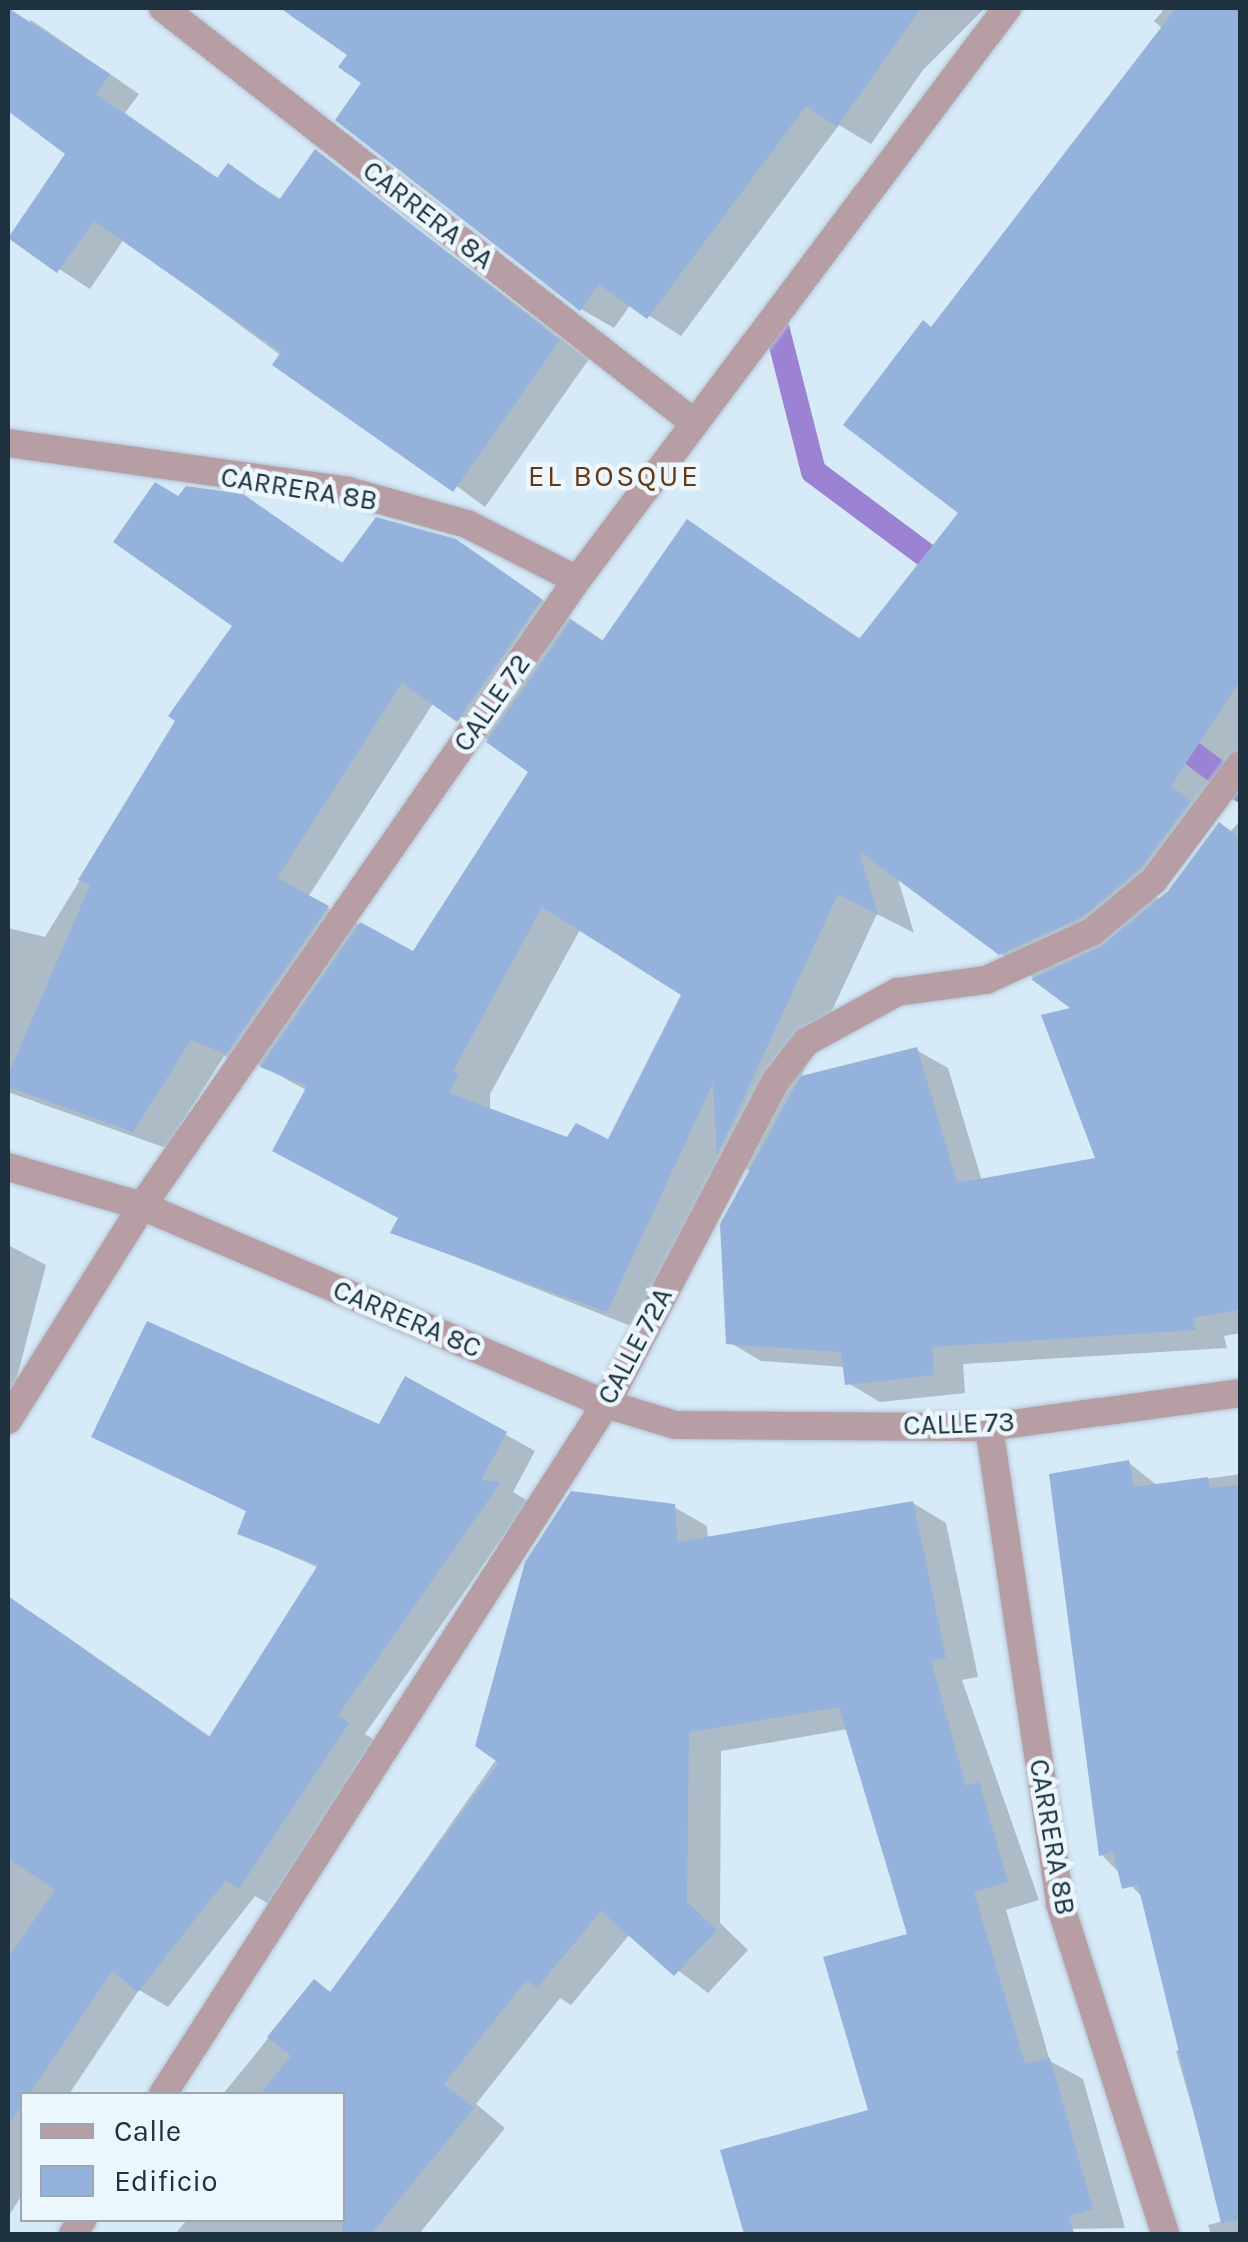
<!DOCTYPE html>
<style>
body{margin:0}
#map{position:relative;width:1248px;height:2242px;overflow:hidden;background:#d7eaf8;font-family:Karla,sans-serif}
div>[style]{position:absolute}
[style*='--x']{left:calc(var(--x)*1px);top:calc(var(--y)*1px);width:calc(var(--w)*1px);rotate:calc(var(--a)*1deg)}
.shadow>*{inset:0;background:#0003}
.stream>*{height:25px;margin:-12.5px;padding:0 12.5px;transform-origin:12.5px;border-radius:12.5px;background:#9c82d2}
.building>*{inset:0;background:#95b2dc}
.roads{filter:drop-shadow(0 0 2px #b2c5d3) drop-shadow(0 0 2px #b2c5d3)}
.service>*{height:28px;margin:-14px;padding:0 14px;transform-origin:14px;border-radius:14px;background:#b79ea5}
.minor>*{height:28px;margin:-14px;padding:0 14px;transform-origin:14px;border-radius:14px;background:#b79ea5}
span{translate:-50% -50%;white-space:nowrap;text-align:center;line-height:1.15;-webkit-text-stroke:9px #ecf6fd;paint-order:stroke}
.street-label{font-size:28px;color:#1e313e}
.neighbourhood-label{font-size:30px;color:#643812;letter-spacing:2.5px}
.frame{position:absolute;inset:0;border:10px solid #1e313e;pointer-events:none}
.legend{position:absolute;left:20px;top:2092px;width:325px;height:130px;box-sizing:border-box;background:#ecf6fd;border:2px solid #9aa7b1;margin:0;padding:12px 18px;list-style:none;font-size:30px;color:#1e313e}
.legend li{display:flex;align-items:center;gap:20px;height:50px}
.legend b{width:50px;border:2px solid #9aa7b1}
</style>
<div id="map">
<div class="shadow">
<i style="clip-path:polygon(285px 8px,985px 8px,923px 70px,871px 144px,839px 125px,681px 336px,631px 304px,614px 328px,581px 309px,364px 82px,350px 55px)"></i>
<i style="clip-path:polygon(evenodd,1165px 8px,1240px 8px,1240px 760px,1152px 894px,1165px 904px,1240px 821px,1240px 1333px,1224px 1336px,1227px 1348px,963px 1364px,965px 1393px,880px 1402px,848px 1383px,845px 1367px,761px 1361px,729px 1342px,752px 1172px,727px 1158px,646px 1332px,393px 1232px,401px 1218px,308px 1091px,262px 1066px,224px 1056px,166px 1148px,8px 1092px,8px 928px,45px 937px,236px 626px,180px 498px,242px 496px,344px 564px,455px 541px,605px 642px,688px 523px,862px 640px,962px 513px,933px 329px,1162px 28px,1154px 21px,1165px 8px,434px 702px,532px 771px,413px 954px,308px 897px,434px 702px,1165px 8px,897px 876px,1075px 1009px,1098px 1160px,982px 1181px,948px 1068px,916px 1050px,800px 1079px,877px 914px,914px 933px,897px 876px,1165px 8px,581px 928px,684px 994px,609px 1142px,569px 1140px,490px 1111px,490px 1094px,581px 928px)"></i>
<i style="clip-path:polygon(31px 20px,139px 94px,125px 113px,219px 179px,228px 166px,282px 200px,315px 152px,589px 359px,485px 507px,124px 239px,90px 289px,10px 237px,69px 153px,8px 108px,8px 51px)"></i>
<i style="clip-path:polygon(8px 1245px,46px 1265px,8px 1412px)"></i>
<i style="clip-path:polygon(406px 1379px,535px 1451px,513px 1492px,528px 1501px,365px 1734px,376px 1741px,269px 1904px,255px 1896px,168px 2007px,139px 1990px,69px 2094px,22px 2094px,22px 2195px,8px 2217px,8px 1618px,15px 1603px,43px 1620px,212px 1738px,319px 1568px,240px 1533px,248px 1512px,95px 1436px,380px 1427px)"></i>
<i style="clip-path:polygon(1129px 1463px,1158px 1486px,1240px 1474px,1240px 2234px,1211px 2234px,1208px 2225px,1224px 2221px,1176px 2051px,1187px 2048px,1144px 1899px,1101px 1854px)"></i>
<i style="clip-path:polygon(913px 1503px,946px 1523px,978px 1677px,962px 1680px,1039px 1900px,1006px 1910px,1050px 2061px,1083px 2079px,1125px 2228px,746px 2234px,724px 2152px,871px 2111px,910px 1936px,848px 1729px,721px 1751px,720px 1923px,748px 1950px,708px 1993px,630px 1934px,571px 2005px,560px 1998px,476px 2104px,505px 2128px,419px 2234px,175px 2234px,187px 2220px,342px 2220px,342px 2094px,223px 2094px,314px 1982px,332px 1993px,674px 1507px,707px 1526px,708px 1539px)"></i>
</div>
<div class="stream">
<i style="--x:774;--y:318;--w:158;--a:75.7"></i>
<i style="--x:813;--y:471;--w:172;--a:36.7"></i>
<i style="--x:1168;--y:735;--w:90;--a:36.9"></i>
</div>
<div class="building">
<i style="clip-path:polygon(8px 8px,110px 74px,96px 94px,217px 178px,228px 163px,279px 200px,315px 149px,560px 340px,453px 492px,272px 365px,281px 352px,94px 221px,57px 273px,8px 238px,65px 154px,8px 111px)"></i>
<i style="clip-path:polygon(280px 8px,921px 8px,837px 127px,806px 106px,647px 319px,599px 284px,580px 311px,335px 120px,361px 83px,338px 67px,347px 55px)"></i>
<i style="clip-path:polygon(evenodd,1176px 8px,1240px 8px,1240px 681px,1171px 786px,1191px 801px,1141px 868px,1083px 917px,999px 955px,859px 851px,878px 915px,838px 894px,717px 1155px,713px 1083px,607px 1312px,390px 1233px,398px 1218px,272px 1151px,307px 1086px,260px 1067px,360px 922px,413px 951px,528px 772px,486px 742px,571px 620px,602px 641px,687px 519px,859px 639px,958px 513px,843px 425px,923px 320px,931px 327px,1176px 8px,542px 907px,681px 995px,608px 1139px,576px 1123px,567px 1137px,449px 1093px,459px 1074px,453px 1071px,542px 907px)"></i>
<i style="clip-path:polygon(155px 482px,178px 496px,186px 486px,243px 494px,342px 563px,376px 517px,456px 539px,542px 599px,457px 722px,402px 683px,277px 878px,329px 906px,226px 1054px,191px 1040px,133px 1132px,8px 1087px,8px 1075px,90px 885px,78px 880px,175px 721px,168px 716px,232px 626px,113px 542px)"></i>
<i style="clip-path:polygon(1219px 822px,1240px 838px,1240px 1310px,1193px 1318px,1196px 1330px,932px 1347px,934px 1375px,845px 1385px,841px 1352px,726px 1344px,720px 1224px,801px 1076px,917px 1047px,957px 1183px,1095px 1158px,1041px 1015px,1070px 1008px,1031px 979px,1103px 945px,1168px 891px)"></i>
<i style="clip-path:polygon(147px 1321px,379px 1424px,405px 1376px,507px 1432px,481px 1480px,501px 1482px,338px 1715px,349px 1723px,239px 1889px,226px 1880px,138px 1992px,112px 1971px,8px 2126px,8px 1958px,55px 1890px,8px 1858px,8px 1596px,209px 1737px,318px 1565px,237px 1534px,246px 1511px,91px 1437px)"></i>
<i style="clip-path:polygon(1129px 1460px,1134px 1487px,1208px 1477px,1210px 1488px,1240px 1485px,1240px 2220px,1221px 2223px,1138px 1885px,1122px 1889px,1113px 1851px,1099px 1856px,1049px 1474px)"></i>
<i style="clip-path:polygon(571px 1491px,675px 1504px,677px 1542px,913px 1501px,946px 1658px,931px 1661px,966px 1786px,979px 1782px,1008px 1882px,974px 1892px,1025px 2064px,1050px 2058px,1093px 2209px,1069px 2216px,1074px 2234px,744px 2234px,720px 2150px,868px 2110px,823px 1957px,907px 1934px,839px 1707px,689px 1732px,687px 1902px,717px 1930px,674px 1976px,601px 1911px,537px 1988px,527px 1979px,444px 2084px,474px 2108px,371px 2234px,342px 2234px,342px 2094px,260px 2094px,291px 2056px,267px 2037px,314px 1979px,330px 1992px,499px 1763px,475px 1746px,525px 1562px)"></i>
</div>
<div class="roads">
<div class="service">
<i style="--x:606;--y:1404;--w:364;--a:-62.3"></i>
<i style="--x:775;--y:1082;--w:51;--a:-52.2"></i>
<i style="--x:806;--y:1042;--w:104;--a:-28.8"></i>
<i style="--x:897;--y:992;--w:90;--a:-7.7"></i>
<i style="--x:986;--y:980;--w:116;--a:-24.4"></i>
<i style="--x:1092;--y:932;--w:81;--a:-40"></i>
<i style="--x:1154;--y:880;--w:144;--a:-53.2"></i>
</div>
<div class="minor">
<i style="--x:163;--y:8;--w:673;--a:37.99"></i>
<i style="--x:8;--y:443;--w:343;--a:8"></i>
<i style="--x:348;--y:491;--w:123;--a:15.5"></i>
<i style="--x:467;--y:524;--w:123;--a:27"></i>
<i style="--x:8;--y:1167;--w:140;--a:16.2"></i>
<i style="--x:142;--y:1206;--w:504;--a:23.11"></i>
<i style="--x:606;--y:1404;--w:72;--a:16.9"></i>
<i style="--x:675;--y:1425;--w:314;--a:0.4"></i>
<i style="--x:989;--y:1427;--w:253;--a:-7.7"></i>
<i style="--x:8;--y:1420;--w:252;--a:-57.9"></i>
<i style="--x:142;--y:1206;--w:762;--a:-55.21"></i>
<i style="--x:577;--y:580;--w:716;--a:-53.07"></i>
<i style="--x:989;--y:1427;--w:482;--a:81.5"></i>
<i style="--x:1060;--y:1904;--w:346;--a:72.3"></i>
<i style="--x:163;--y:2094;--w:820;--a:-57.3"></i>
<i style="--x:73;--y:2234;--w:17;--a:-57"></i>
</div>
</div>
<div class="street-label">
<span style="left:428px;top:215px;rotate:38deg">CARRERA 8A</span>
<span style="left:299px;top:489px;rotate:9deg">CARRERA 8B</span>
<span style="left:492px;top:703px;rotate:-55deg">CALLE 72</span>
<span style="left:407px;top:1319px;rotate:23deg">CARRERA 8C</span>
<span style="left:635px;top:1346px;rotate:-62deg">CALLE 72A</span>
<span style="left:959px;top:1424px;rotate:-2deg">CALLE 73</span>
<span style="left:1052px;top:1837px;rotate:80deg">CARRERA 8B</span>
</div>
<div class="neighbourhood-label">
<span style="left:614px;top:476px">EL BOSQUE</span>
</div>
<div class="frame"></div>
<ul class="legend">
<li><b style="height:12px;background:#b79ea5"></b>Calle</li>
<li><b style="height:28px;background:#95b2dc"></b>Edificio</li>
</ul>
</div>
